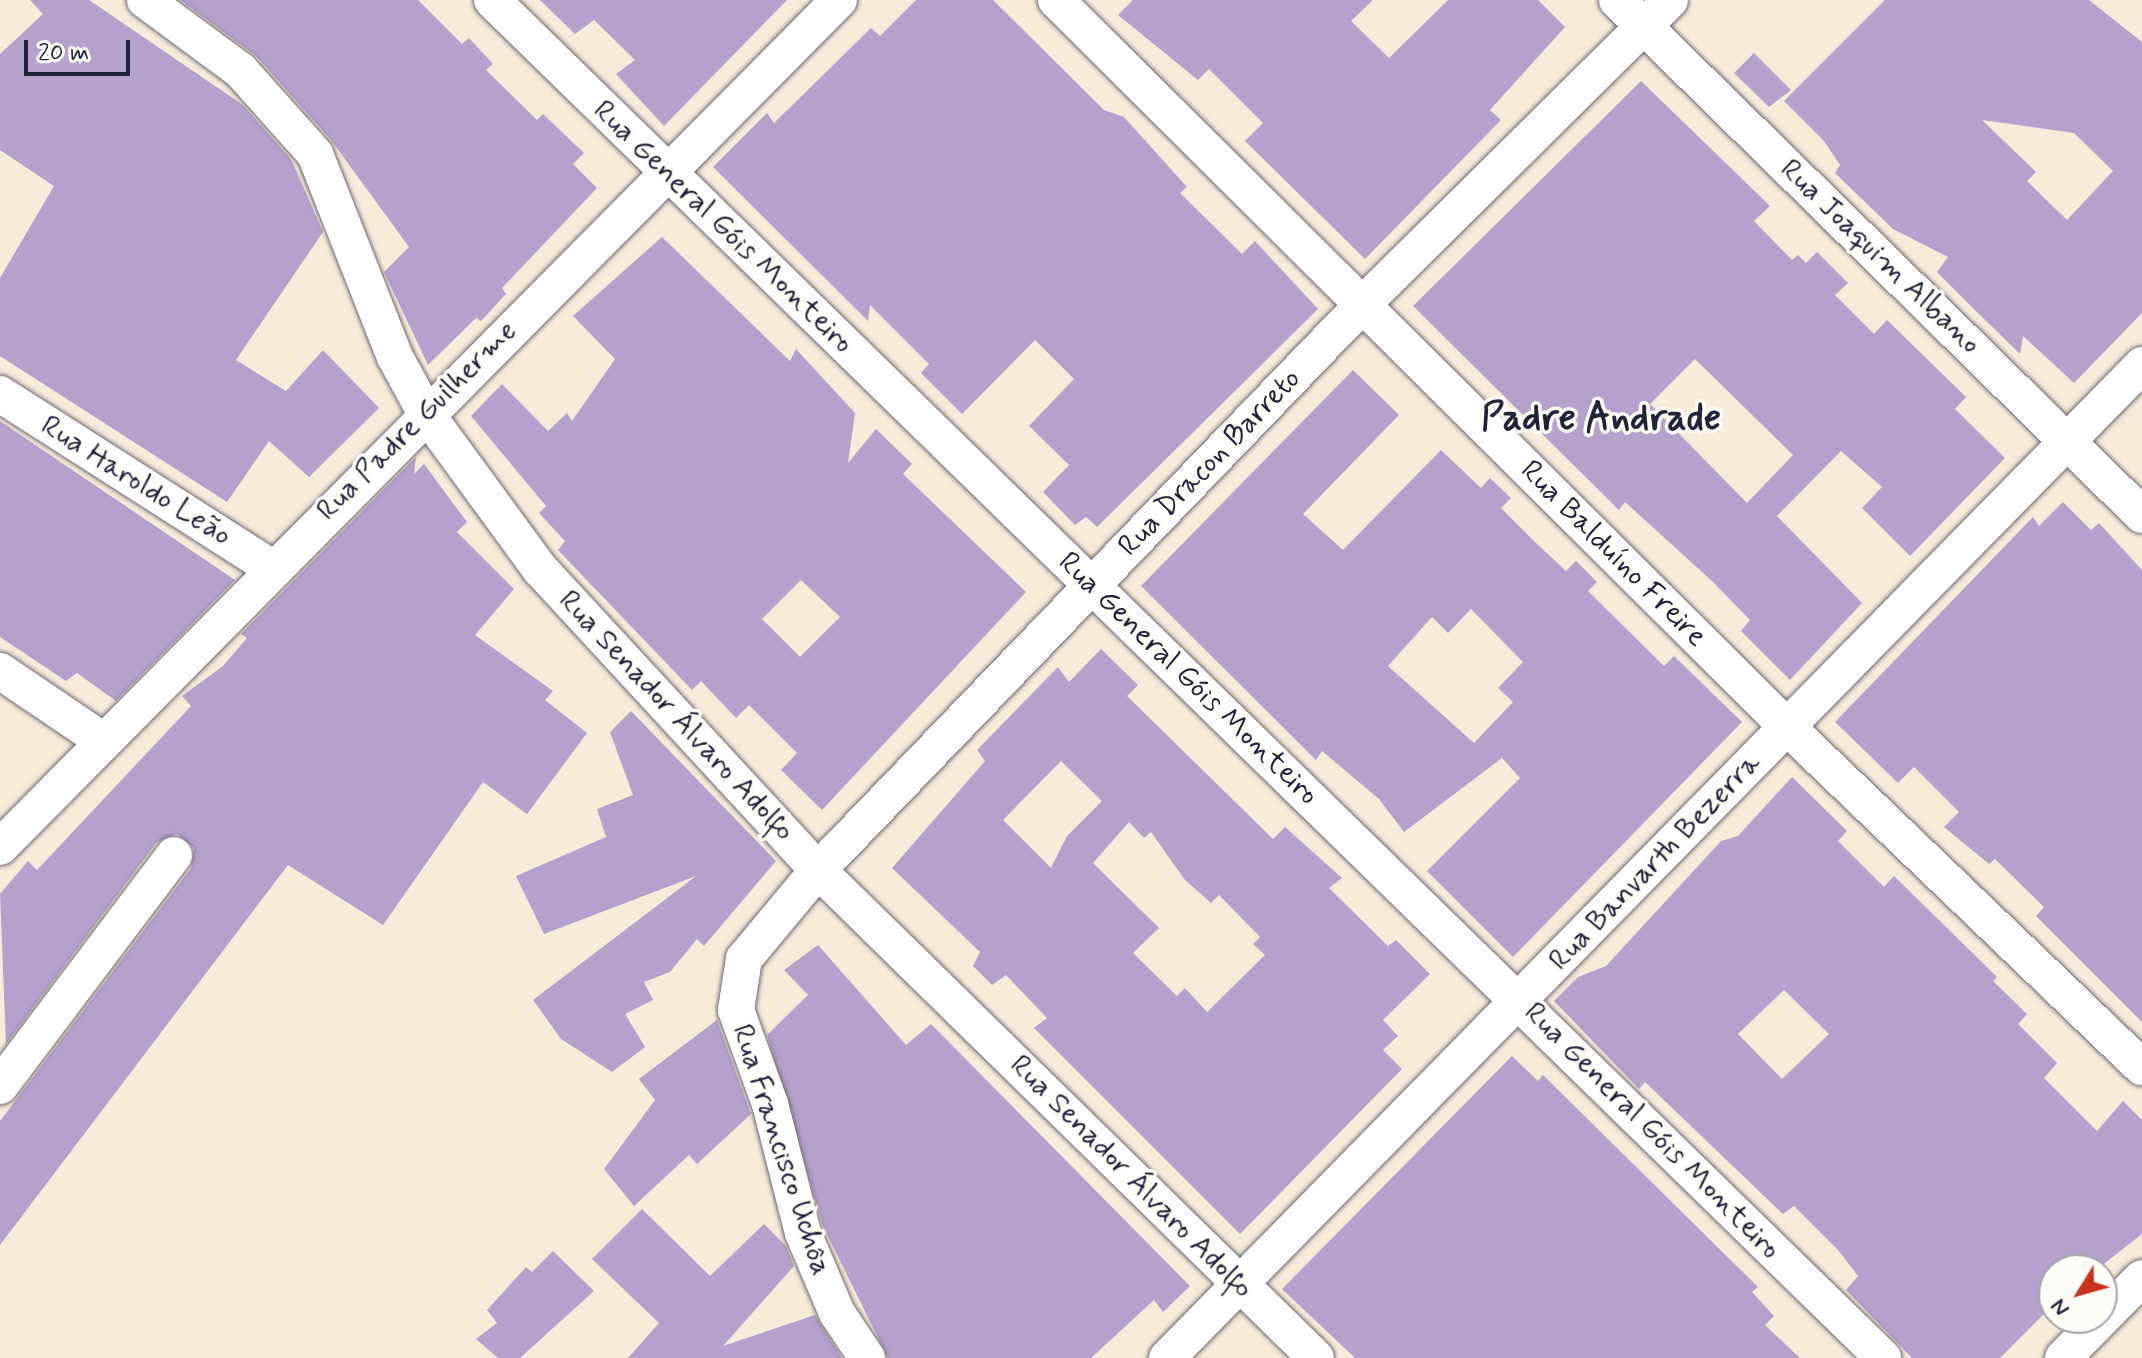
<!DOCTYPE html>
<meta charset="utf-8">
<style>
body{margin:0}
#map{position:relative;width:2142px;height:1358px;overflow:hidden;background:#f7ecda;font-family:Mynerve,sans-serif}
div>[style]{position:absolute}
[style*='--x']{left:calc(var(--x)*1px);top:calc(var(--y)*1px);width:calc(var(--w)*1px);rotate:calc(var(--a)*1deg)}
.building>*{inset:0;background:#b4a1cc}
.roads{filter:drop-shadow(0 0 2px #6d6973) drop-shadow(0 0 2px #6d6973)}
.minor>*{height:36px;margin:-18px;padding:0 18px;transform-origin:18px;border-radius:18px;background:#fff}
span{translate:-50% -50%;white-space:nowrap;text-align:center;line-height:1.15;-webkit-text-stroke:7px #fdfcf7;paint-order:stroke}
.street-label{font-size:30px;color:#22223b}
.district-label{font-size:38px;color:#22223b;font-weight:700}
.north{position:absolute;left:2038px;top:1254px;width:80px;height:80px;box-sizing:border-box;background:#fdfcf7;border:2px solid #a5a5ac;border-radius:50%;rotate:233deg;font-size:22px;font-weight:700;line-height:32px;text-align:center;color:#22223b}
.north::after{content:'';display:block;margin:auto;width:28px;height:36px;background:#c8321e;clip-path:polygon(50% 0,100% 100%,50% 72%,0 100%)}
.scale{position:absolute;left:24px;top:40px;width:106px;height:36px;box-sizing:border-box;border:4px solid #22223b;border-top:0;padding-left:10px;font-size:24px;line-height:28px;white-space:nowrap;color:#22223b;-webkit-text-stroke:6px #fdfcf7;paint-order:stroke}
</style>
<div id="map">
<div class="building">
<i style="clip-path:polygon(30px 0,89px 0,243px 105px,291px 159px,323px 232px,236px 360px,286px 391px,323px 350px,379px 408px,309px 477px,269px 441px,227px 502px,0 356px,0 278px,54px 186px,0 150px,0 54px,43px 14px)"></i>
<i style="clip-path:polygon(180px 0,418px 0,462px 44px,469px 38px,493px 64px,486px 70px,537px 120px,543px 114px,584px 153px,573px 164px,597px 188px,502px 288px,506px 294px,481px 321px,476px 318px,428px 365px,384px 272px,409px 247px,331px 140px,256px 56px)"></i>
<i style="clip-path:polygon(540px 0,787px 0,664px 126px,616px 74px,635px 60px,594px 20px,575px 34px)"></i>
<i style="clip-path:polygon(916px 0,993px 0,1104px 110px,1124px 117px,1187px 187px,1180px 193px,1242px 254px,1255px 241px,1318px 309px,1097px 527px,1086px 517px,1075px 525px,1043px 492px,1069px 465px,1029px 426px,1074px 379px,1035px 340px,962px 414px,921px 373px,929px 364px,870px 305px,868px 321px,713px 167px,767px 113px,774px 123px,871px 28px,880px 36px)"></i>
<i style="clip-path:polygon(1133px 0,1373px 0,1351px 21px,1389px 58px,1448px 0,1538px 0,1565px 27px,1490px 110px,1501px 120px,1365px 259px,1245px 141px,1263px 123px,1209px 69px,1198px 80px,1118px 15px)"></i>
<i style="clip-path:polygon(evenodd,1885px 0,2089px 0,2142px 42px,2142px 313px,2074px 383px,2023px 336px,2020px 354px,1978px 313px,1937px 272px,1948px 257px,1893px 229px,1835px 173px,1840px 165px,1824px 141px,1784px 101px,1885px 0,1982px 120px,2074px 133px,2113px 171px,2067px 220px,2027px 181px,2036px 172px,1982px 120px)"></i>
<i style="clip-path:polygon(1754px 53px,1791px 90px,1769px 107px,1734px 73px)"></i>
<i style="clip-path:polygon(evenodd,1641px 81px,1770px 206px,1754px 221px,1792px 260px,1798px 255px,1806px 263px,1817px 252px,1848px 283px,1835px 295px,1874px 334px,1887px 320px,1966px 397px,1955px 409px,2005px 458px,1910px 556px,1862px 508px,1882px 487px,1841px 451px,1777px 516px,1862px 603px,1790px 680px,1741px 631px,1750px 620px,1712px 581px,1625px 502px,1619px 510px,1413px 306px,1641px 81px,1695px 359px,1793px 455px,1747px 503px,1650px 404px,1695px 359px)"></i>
<i style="clip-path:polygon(evenodd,662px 237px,790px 361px,796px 349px,855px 413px,848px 463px,876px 429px,912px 464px,903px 474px,1026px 592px,822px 810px,781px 770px,797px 753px,749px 705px,736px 718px,701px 681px,692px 690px,558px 550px,565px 541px,539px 513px,546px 506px,471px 416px,502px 384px,548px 431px,567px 413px,572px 421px,615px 359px,573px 316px,662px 237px,801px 580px,840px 617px,800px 657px,762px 619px,801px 580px)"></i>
<i style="clip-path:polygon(evenodd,1353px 370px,1399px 415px,1303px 514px,1343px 550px,1441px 450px,1481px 488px,1490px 478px,1511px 498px,1501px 508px,1536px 543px,1566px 571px,1576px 561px,1597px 582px,1588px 591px,1664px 666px,1674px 656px,1742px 722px,1513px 957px,1427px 871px,1520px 778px,1502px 758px,1404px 832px,1379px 799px,1322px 751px,1316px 760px,1141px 586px,1353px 370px,1471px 609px,1523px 662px,1498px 688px,1513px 702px,1474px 743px,1388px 666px,1432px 617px,1448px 633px,1471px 609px)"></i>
<i style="clip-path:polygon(0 421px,235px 580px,116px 701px,77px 673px,66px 681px,0 637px)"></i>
<i style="clip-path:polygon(416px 457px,414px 474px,424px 464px,467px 522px,457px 532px,514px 589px,475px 635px,553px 691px,545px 700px,587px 733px,527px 814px,483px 782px,383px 925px,288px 865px,0 1245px,0 1121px,191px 868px,194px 848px,177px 834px,157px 842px,6px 1044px,0 894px,28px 861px,37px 870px,191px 706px,182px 696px,223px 666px,247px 638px,241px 634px)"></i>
<i style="clip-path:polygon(2063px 502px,2091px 530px,2099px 523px,2142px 570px,2142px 1022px,2036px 916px,2044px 907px,1995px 859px,1989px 864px,1944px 827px,1959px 812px,1914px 767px,1898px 783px,1835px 722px,2033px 517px,2039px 526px)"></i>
<i style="clip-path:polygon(evenodd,1101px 649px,1138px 685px,1127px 696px,1273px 839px,1285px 827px,1342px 878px,1329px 888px,1388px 946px,1396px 940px,1430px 974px,1383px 1020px,1398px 1036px,1383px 1050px,1402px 1069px,1240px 1234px,1034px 1028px,1047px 1018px,1006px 975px,992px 985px,973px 966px,980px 952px,892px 868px,985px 761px,977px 750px,1058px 667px,1069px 682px,1101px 649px,1061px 761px,1102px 801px,1067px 836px,1051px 868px,1003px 820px,1061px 761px,1101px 649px,1129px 822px,1144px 838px,1151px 832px,1185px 880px,1211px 903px,1219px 895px,1260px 937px,1253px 944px,1265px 955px,1207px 1012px,1185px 988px,1177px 996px,1133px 953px,1159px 928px,1093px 863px,1129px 822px)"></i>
<i style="clip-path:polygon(631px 711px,776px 861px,704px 946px,697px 939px,670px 972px,644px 982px,653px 1000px,625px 1014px,645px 1047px,612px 1072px,561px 1039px,533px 1000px,696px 876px,544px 934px,516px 876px,606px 837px,597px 809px,633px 795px,610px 732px)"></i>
<i style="clip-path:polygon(evenodd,1792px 777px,1847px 831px,1838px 841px,1884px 887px,1894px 876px,1997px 977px,1993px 981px,2027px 1014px,2018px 1024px,2057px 1063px,2044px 1078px,2097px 1131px,2123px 1101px,2142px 1120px,2142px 1234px,2096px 1270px,2054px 1270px,2054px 1304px,2000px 1358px,1912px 1358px,1846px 1290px,1858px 1276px,1838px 1250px,1794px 1206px,1783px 1214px,1645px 1082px,1639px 1089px,1554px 1001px,1578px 977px,1606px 966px,1721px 841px,1738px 836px,1792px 777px,1784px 990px,1829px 1034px,1782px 1079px,1738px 1034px,1784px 990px)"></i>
<i style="clip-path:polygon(818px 945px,906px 1045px,931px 1024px,1190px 1286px,1163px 1312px,1154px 1300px,1091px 1358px,888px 1358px,823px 1226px,767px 1035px,808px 995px,784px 970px)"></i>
<i style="clip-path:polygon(717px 1020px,751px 1114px,697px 1164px,689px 1155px,634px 1206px,604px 1169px,655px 1100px,639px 1079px)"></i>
<i style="clip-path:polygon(1512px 1056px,1538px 1081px,1543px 1075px,1758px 1287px,1752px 1292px,1774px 1316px,1765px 1325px,1800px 1358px,1355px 1358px,1282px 1289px)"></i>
<i style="clip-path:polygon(642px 1209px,710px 1276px,764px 1224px,786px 1246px,794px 1266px,723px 1346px,815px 1315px,842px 1358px,628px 1358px,659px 1323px,592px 1259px)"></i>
<i style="clip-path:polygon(553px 1251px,594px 1291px,520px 1358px,498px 1358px,476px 1339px,497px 1323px,487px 1310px,526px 1267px,532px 1272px)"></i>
</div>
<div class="roads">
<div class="minor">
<i style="--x:145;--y:0;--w:118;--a:36.4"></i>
<i style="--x:240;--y:70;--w:113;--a:48.2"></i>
<i style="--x:315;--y:154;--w:218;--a:68.5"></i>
<i style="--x:395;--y:357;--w:63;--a:61.4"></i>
<i style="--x:425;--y:412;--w:195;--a:53.8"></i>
<i style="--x:540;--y:569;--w:410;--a:47.3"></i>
<i style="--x:818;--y:870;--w:697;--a:44.42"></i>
<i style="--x:492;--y:0;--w:1944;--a:44.31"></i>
<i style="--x:1056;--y:0;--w:1030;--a:44.84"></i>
<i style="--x:1786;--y:726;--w:493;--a:43.8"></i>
<i style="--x:1617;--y:0;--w:735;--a:44.45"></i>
<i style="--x:0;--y:394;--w:323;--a:32.6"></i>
<i style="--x:0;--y:671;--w:123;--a:34.1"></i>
<i style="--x:0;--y:847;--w:1192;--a:-45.27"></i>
<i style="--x:0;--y:1086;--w:289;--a:-53"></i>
<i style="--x:867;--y:1358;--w:54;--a:-123.7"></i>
<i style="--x:837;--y:1313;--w:87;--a:-113"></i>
<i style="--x:803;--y:1233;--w:133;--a:-104.3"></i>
<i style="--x:770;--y:1104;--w:100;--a:-109.9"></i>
<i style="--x:736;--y:1010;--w:52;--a:-81.1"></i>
<i style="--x:744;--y:959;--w:116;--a:-50.3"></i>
<i style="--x:818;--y:870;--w:784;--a:-46.08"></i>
<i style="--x:1362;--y:305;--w:433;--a:-44.7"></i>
<i style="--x:1167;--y:1358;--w:1392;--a:-45.52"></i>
<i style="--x:2063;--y:1358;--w:112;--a:-45.4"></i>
</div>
</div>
<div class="street-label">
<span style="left:723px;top:227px;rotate:44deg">Rua General Góis Monteiro</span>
<span style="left:1880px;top:257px;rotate:44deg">Rua Joaquim Albano</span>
<span style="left:417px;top:421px;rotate:-45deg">Rua Padre Guilherme</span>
<span style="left:1210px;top:463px;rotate:-46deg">Rua Dracon Barreto</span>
<span style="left:136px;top:481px;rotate:32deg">Rua Haroldo Leão</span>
<span style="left:1613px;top:554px;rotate:45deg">Rua Balduíno Freire</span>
<span style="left:1188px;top:679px;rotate:44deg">Rua General Góis Monteiro</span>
<span style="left:676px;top:716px;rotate:47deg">Rua Senador Álvaro Adolfo</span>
<span style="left:1655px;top:862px;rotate:-46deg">Rua Banvarth Bezerra</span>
<span style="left:1652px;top:1131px;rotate:45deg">Rua General Góis Monteiro</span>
<span style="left:781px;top:1150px;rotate:72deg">Rua Francisco Uchôa</span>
<span style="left:1131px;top:1177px;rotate:45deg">Rua Senador Álvaro Adolfo</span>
</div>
<div class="district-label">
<span style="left:1601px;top:419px">Padre Andrade</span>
</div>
<div class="north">N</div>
<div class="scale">20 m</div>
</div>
